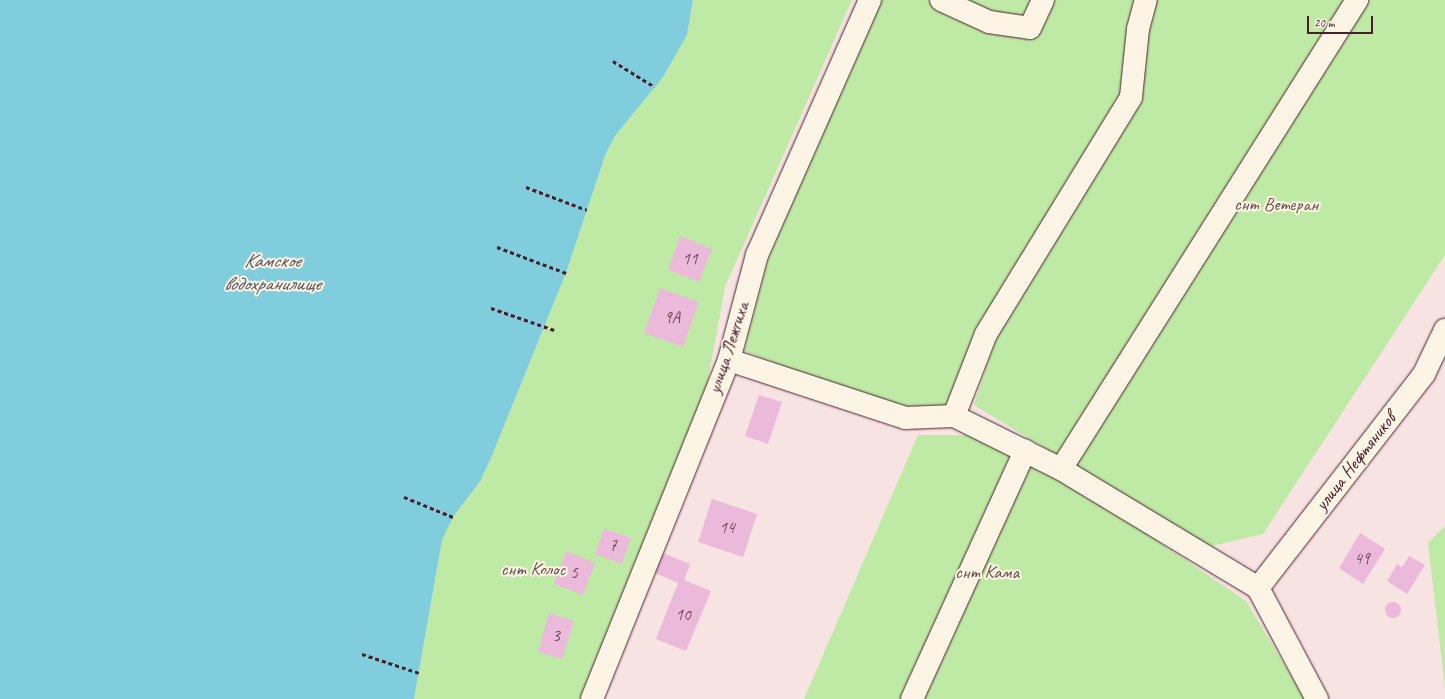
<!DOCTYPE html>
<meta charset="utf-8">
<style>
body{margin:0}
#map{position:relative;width:1445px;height:699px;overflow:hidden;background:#f7e3e2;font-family:Caveat,sans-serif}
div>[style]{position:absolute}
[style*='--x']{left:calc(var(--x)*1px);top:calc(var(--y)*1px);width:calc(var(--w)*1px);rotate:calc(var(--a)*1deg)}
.green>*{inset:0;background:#bfeaa6}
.water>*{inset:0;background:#80cedd}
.building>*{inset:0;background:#ebbadb}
.round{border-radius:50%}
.path>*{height:2.5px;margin-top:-1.25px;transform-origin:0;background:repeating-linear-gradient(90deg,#4a1f2b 0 4px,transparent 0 7px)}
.roads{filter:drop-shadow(0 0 1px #4a1f2b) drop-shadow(0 0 1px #4a1f2b)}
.minor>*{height:22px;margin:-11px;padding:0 11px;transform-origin:11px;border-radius:11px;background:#fcf5e5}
span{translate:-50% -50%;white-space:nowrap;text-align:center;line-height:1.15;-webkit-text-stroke:4px #fcf5e5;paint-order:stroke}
.number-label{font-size:17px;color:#724657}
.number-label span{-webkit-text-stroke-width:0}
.park-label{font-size:19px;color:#67524a}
.street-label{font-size:19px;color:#4a1f2b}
.water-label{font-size:20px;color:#5a5460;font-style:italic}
.scale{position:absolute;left:1307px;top:16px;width:66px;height:18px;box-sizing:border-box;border:2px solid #4a1f2b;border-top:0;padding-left:5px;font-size:12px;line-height:14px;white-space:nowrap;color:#4a1f2b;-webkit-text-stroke:3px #fcf5e5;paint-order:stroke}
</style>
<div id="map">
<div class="green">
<i style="clip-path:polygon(693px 0,852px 0,725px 287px,706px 391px,583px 699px,414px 699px,442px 540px,453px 517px,481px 480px,493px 453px,566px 273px,606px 153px,615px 136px,663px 77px,687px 35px)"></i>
<i style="clip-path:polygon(882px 0,1139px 0,1121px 95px,950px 408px,899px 410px,744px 351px,769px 255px)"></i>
<i style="clip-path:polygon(1153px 0,1445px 0,1445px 255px,1263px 534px,1208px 547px,974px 405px,996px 336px,1138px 107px)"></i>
<i style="clip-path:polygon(918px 435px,969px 435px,1088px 494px,1246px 601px,1305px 699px,804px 699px)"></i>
<i style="clip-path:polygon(1445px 526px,1445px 688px,1428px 543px)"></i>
</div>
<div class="water">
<i style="clip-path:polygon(0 0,693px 0,687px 35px,663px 77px,615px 136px,606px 153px,566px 273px,493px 453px,481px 480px,453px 517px,442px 540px,414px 699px,0 699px)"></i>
</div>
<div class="building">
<i style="clip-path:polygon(680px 236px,712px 249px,699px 282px,668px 270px)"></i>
<i style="clip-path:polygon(660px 288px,699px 302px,683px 347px,644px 333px)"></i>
<i style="clip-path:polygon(759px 395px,782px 402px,768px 444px,745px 436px)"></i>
<i style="clip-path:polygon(712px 499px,757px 514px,743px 557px,698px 542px)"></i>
<i style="clip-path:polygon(604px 529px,631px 538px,622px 564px,595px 554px)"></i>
<i style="clip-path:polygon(1360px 533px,1385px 549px,1363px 584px,1339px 568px)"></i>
<i style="clip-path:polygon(566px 551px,595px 563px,583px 595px,554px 584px)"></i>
<i style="clip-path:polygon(663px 553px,690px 564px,684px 580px,711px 591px,686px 651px,656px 639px,678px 583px,655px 573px)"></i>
<i style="clip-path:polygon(1409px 556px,1425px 565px,1407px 594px,1387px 581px,1397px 564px,1402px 567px)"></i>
<i class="round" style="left:1385px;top:602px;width:16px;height:16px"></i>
<i style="clip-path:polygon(549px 613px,574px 621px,562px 659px,538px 652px)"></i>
</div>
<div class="path">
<i style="--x:613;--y:61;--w:49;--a:31.8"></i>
<i style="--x:526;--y:187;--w:65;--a:20.7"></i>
<i style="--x:497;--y:247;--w:74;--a:20.6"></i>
<i style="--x:491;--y:308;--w:67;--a:19.2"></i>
<i style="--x:404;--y:497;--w:53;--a:22.2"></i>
<i style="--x:362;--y:654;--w:60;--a:18.4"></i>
</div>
<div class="roads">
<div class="minor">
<i style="--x:941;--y:0;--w:53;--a:24.6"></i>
<i style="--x:989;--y:22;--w:41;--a:8.3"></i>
<i style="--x:1030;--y:28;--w:31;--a:-65"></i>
<i style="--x:729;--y:360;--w:185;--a:18.2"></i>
<i style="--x:905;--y:418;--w:49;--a:-2.3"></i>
<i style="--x:954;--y:416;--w:119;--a:26.4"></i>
<i style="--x:1061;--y:469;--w:230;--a:31.1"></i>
<i style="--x:1258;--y:588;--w:126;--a:62"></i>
<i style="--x:954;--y:416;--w:88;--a:-68.7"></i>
<i style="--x:986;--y:334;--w:278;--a:-58.5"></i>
<i style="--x:1131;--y:97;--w:68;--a:-84.1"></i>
<i style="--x:1138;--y:29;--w:30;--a:-75"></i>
<i style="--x:1061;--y:469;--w:555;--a:-57.74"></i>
<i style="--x:1258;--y:588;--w:271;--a:-52.2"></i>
<i style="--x:1424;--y:374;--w:49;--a:-64.5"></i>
<i style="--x:592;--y:699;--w:366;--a:-68"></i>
<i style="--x:729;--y:360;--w:109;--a:-75.1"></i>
<i style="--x:757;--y:255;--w:279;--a:-66.1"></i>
<i style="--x:912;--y:699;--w:273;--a:-65.5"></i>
</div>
</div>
<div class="number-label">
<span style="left:690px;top:259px">11</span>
<span style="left:672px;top:318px">9А</span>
<span style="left:727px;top:528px">14</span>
<span style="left:613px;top:546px">7</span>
<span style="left:1362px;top:559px">49</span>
<span style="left:574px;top:573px">5</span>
<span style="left:683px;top:615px">10</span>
<span style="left:556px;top:636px">3</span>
</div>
<div class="park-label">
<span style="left:1276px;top:205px">снт Ветеран</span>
<span style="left:533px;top:570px">снт Колос</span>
<span style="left:987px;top:573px">снт Кама</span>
</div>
<div class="street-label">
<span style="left:729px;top:348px;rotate:-72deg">улица Лежгиха</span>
<span style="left:1356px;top:462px;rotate:-52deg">улица Нефтяников</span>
</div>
<div class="water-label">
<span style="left:272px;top:272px">Камское<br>водохранилище</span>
</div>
<div class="scale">20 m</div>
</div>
